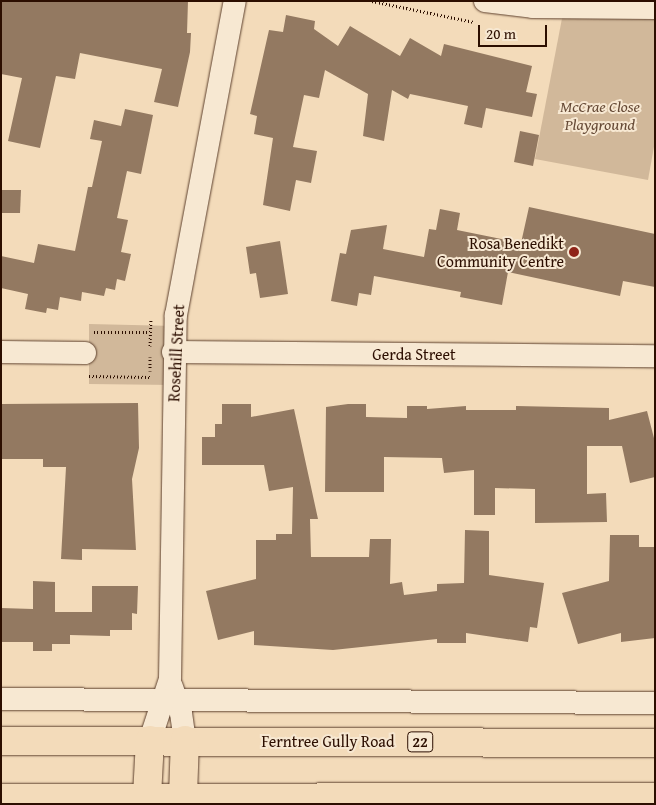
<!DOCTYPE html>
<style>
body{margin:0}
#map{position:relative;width:656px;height:805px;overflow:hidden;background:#f3dbba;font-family:"Gentium Book Plus",serif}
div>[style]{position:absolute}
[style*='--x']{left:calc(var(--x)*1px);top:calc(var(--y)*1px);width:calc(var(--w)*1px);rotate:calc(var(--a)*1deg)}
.green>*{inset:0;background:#d1b89a}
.building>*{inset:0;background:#937961}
.path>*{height:3px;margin-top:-1.5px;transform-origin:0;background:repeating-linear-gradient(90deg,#2c0e00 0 1px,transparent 0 3.5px)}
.roads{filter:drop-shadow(0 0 1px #5e412e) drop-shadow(0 0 1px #5e412e)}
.minor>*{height:22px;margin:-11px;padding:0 11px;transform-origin:11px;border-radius:11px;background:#f7e8d2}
.primary>*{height:28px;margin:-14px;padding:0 14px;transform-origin:14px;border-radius:14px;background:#f3dbba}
.dots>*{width:14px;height:14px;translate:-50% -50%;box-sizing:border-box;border:2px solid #f7e8d2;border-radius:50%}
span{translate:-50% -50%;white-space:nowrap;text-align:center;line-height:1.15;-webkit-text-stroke:4px #f7e8d2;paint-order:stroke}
.shield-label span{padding:1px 4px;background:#f7e8d2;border:1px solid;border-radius:4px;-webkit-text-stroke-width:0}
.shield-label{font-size:15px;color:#2c0e00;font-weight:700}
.park-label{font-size:16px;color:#664a36;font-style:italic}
.poi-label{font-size:16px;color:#2c0e00}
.right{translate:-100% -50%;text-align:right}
.street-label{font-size:16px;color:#2c0e00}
.frame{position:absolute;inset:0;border:2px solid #2c0e00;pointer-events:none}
.scale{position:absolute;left:478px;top:25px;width:69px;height:22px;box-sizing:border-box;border:2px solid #2c0e00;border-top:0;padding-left:6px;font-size:15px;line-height:18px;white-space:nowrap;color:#2c0e00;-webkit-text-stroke:4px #f7e8d2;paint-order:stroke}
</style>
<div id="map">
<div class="green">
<i style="clip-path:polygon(564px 8px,655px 8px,655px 141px,648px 180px,535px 159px)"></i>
<i style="clip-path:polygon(89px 324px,175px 326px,173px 385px,89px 384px)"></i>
</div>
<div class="building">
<i style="clip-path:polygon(1px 1px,188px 1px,187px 33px,191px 33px,190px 52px,178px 107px,154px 102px,162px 69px,80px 53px,75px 79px,56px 76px,40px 148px,8px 141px,22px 78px,1px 74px)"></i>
<i style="clip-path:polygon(286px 15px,315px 21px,314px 29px,338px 46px,350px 26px,400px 56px,410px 38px,441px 56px,444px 44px,532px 66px,526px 92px,537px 94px,532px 117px,486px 108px,482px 128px,464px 124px,468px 106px,410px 94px,408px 99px,392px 90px,384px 141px,363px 136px,368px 94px,325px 70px,319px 98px,304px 95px,293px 147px,317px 151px,311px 183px,296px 180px,290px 211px,263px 205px,273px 138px,254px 134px,257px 116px,250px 114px,269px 30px,283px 32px)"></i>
<i style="clip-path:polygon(125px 109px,153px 115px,141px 174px,127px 171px,117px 218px,128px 220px,121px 252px,131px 254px,125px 281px,117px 279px,115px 290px,106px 288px,104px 296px,82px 292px,81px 301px,60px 297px,58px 310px,47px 308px,46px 313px,25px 309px,28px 294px,1px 288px,1px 256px,34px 263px,38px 244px,75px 251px,88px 187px,92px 187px,102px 141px,90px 139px,94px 120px,121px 126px)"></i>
<i style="clip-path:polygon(520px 131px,539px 135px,533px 166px,514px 162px)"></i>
<i style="clip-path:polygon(1px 190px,21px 190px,20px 213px,1px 213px)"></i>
<i style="clip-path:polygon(529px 207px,655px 234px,655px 287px,623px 281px,620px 296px,508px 272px,502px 305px,460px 297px,461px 292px,374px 276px,371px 295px,359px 293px,357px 306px,331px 301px,340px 253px,346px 254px,351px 230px,387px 225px,383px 249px,424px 257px,429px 229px,436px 230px,440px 209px,460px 213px,457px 230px,521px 243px)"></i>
<i style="clip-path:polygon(280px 241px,288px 294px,260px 298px,256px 273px,250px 274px,246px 247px)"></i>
<i style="clip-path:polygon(138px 403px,139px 448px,132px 479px,136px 550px,82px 549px,82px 560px,61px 559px,66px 467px,43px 467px,43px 459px,1px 459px,1px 404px)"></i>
<i style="clip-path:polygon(222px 404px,251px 404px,251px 417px,294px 409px,318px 519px,310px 519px,311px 557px,369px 557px,370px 539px,391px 539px,390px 584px,402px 582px,404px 595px,437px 591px,437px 584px,464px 583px,465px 530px,489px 531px,489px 575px,544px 583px,537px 628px,530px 627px,528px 642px,466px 633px,466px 643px,437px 643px,437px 639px,333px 650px,254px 645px,254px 631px,218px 640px,206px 591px,256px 579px,256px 540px,276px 540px,276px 534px,292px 534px,293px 487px,269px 491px,264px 465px,202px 465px,202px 437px,215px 437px,215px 424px,222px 424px)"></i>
<i style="clip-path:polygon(348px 404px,366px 404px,366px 417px,407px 418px,407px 406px,427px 406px,427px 409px,466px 406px,466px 410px,516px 410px,516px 406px,609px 408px,609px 420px,647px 411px,655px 442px,655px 477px,630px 483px,622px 446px,587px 446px,587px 494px,606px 493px,607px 522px,535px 523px,535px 489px,495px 488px,495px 515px,474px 515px,474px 470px,444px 473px,442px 458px,384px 457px,384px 492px,325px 492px,326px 407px)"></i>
<i style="clip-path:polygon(610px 535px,639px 535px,639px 547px,655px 547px,655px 638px,621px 642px,621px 633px,578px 644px,562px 593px,609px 581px)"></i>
<i style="clip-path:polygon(33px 581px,55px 582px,55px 612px,92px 612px,92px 586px,138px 586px,137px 614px,132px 613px,132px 630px,110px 630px,110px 636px,70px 635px,70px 644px,52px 644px,52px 651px,33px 651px,33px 642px,1px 642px,1px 608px,33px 609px)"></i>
</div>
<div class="path">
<i style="--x:372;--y:1;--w:104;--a:11.6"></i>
<i style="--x:94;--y:332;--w:56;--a:0"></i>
<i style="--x:150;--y:346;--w:26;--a:-88"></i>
<i style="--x:150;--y:371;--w:14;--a:-90"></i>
<i style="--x:89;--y:376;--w:61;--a:0.9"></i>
</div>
<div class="roads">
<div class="minor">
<i style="--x:485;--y:1;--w:48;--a:7.1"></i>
<i style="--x:533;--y:7;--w:122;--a:0.5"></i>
<i style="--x:1;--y:352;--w:84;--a:0.7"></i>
<i style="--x:173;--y:352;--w:482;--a:0.5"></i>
<i style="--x:172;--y:687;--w:28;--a:71"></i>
<i style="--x:181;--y:713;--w:27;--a:82"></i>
<i style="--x:1;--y:699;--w:654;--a:0.35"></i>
<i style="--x:150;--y:740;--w:64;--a:-71.8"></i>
<i style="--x:170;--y:679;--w:364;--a:-89.1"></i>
<i style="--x:176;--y:315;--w:319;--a:-79.4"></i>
</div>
<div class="primary">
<i style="--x:1;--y:741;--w:654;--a:0.18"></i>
<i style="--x:147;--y:796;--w:56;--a:-86.9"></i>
<i style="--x:183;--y:796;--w:56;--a:-88"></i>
<i style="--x:1;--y:798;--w:654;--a:-0.09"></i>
</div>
</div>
<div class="dots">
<i style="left:574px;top:252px;background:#8f2418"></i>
</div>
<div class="shield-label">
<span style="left:420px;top:742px">22</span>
</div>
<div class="park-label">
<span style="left:600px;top:115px">McCrae Close<br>Playground</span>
</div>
<div class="poi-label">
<span class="right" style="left:564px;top:252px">Rosa Benedikt<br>Community Centre</span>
</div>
<div class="street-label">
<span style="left:176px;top:353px;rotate:-87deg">Rosehill Street</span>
<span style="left:414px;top:354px">Gerda Street</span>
<span style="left:328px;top:741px">Ferntree Gully Road</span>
</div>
<div class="frame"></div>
<div class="scale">20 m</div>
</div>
